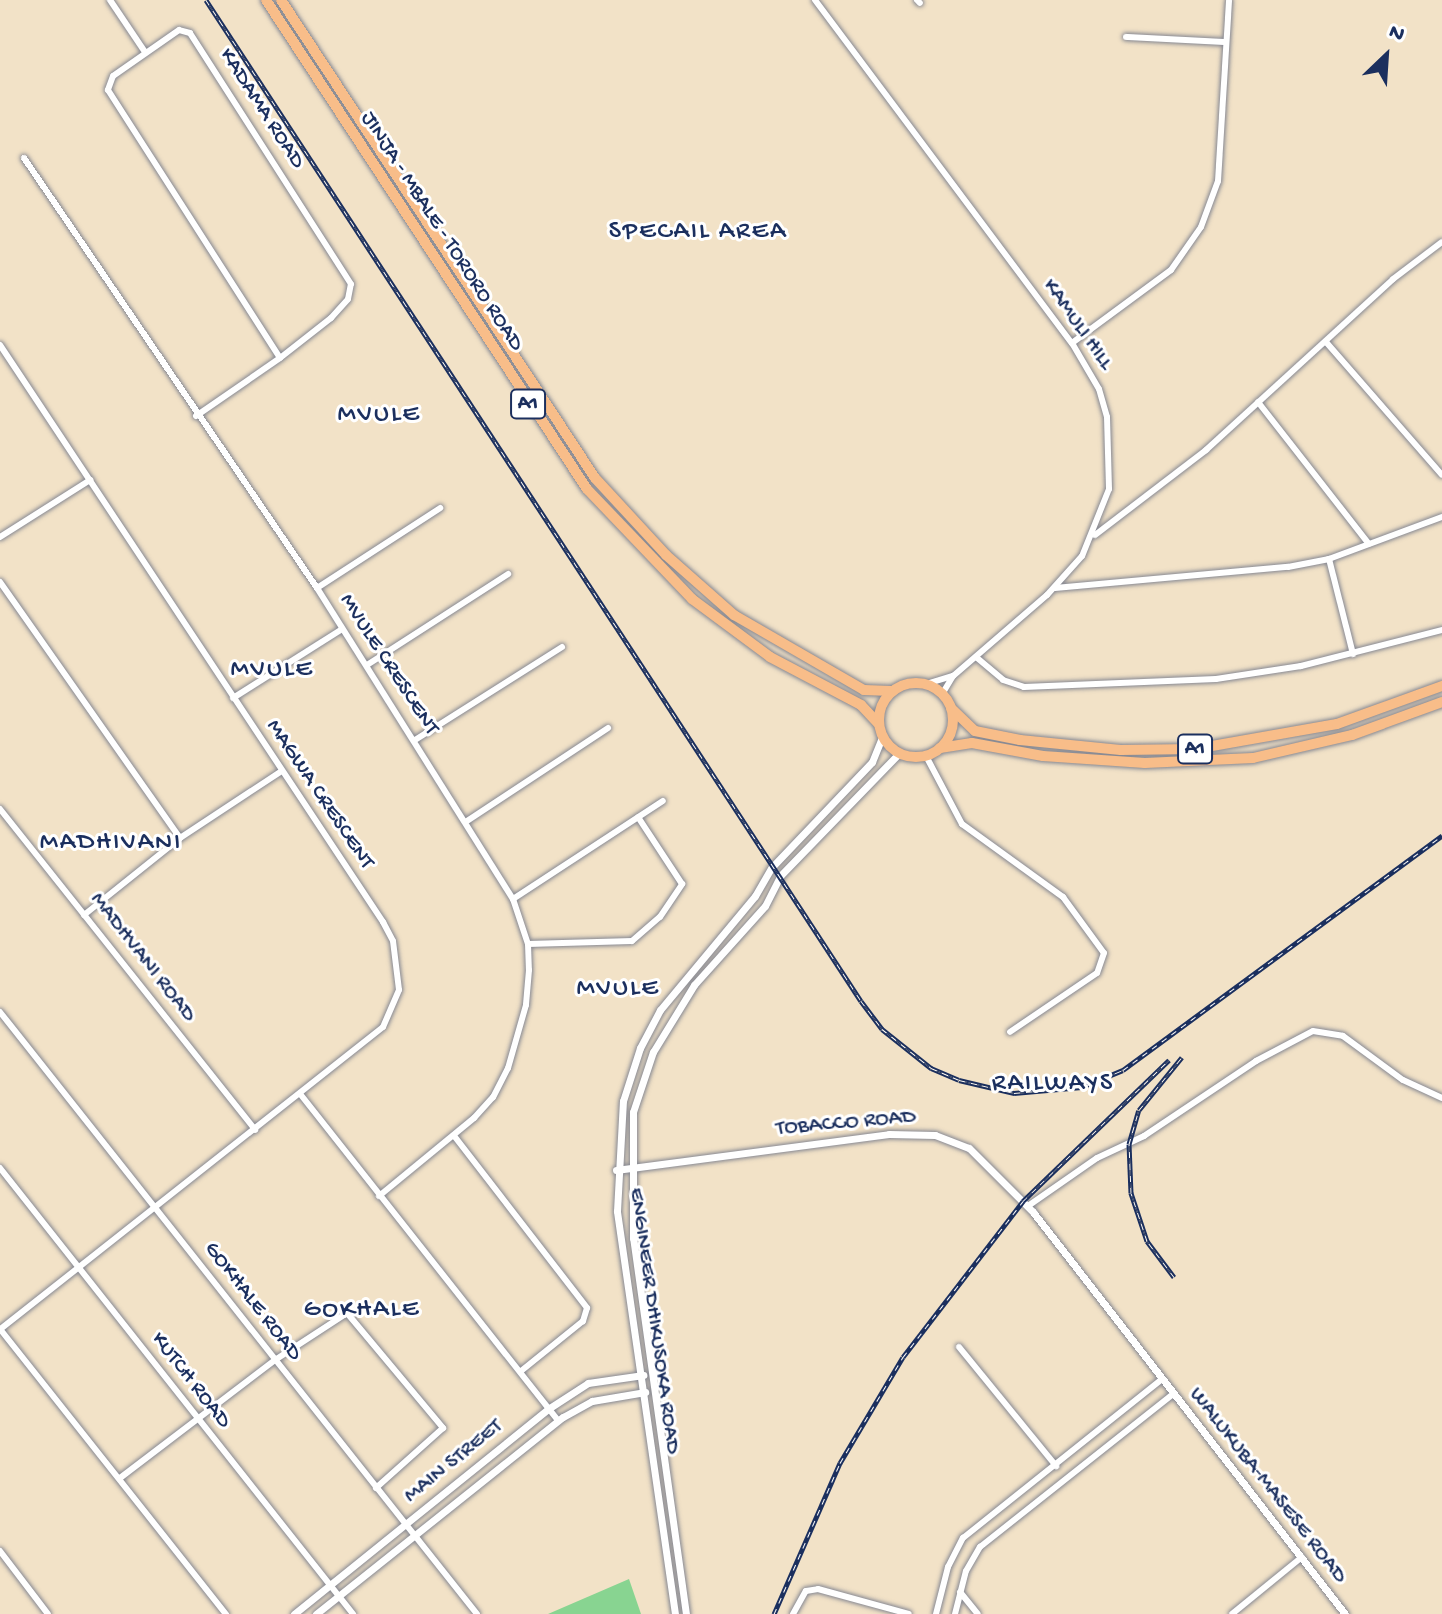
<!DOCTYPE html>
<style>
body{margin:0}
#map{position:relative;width:1442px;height:1614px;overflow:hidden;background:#f2e2c7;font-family:"Gochi Hand",sans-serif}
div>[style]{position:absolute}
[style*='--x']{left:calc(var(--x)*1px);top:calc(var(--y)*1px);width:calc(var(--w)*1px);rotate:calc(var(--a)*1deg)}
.green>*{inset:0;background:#88d491}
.roads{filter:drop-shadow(0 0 2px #868892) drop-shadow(0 0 2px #868892)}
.minor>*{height:6px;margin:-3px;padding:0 3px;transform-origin:3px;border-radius:3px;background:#fff}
.tertiary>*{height:7px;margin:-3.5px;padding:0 3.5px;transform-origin:3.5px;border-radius:3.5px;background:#fff}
.trunk>*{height:10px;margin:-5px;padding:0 5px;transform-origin:5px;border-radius:5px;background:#f8bd89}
.trunk>.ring{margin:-5px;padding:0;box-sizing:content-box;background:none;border:10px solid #f8bd89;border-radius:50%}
.rail>*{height:5px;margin-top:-2.5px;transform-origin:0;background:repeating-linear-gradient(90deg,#fff 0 6px,#1b2f5e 0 12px);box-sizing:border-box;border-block:2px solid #1b2f5e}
span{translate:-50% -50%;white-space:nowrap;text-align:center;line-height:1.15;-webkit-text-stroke:6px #fff;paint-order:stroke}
.shield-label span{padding:2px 6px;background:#fff;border:2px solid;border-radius:6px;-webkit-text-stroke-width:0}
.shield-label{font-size:20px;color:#1b2f5e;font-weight:700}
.street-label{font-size:22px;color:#1b2f5e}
.quarter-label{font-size:26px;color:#1b2f5e;letter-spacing:2px}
.north{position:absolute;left:1346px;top:16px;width:80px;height:80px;-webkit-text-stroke:6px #fff;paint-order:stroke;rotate:25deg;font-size:22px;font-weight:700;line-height:32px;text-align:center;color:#1b2f5e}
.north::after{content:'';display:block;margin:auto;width:28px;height:36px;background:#1b2f5e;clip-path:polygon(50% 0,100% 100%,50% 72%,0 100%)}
</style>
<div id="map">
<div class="green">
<i style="clip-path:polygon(629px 1579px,641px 1614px,548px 1614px)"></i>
</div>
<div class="roads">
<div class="minor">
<i style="--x:110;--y:0;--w:63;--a:56.1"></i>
<i style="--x:815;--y:0;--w:429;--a:53.2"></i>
<i style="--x:1072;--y:343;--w:53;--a:59.6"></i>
<i style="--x:1099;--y:389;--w:29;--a:74"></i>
<i style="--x:1107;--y:417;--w:72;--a:88.4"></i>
<i style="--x:1109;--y:489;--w:72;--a:111.9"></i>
<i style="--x:1082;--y:556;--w:52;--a:131.9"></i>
<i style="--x:1047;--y:595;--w:124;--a:139.2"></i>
<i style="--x:917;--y:0;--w:4;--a:45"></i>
<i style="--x:1126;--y:37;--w:100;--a:2.9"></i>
<i style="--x:24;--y:158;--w:520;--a:55.73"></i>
<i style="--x:317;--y:588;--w:368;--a:57.8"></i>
<i style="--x:513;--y:899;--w:47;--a:71.6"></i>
<i style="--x:528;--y:944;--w:26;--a:88"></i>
<i style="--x:529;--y:970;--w:35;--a:95"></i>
<i style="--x:526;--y:1005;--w:66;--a:105.9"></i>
<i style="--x:508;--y:1068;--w:33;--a:117"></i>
<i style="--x:493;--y:1097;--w:28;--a:132"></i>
<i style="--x:474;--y:1118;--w:123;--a:140.6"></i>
<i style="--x:1326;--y:342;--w:176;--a:48.9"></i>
<i style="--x:1072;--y:343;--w:123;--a:-36.4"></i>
<i style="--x:1171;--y:270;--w:52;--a:-55.1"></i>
<i style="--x:1201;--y:227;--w:49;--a:-69.7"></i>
<i style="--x:1218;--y:181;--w:181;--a:-86.5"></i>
<i style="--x:0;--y:345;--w:693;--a:56.42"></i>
<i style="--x:383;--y:922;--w:21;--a:62"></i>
<i style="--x:393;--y:941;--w:49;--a:83"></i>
<i style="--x:399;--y:990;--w:40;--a:113.4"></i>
<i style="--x:383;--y:1027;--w:488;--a:141.7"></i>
<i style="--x:1258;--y:402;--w:180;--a:52"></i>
<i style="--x:196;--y:416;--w:102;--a:-34.6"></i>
<i style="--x:280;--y:358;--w:65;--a:-38.1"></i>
<i style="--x:331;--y:318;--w:25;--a:-48"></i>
<i style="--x:348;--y:299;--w:15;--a:-79"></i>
<i style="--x:351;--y:284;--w:298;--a:-122.7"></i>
<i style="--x:190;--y:33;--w:11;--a:-165"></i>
<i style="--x:179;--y:30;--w:80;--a:145.1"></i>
<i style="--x:113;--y:76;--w:15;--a:110"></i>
<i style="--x:108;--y:90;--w:318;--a:57.3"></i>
<i style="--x:1095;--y:535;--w:140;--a:-37.4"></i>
<i style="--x:1206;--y:450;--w:253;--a:-42.4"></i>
<i style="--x:1393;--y:279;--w:61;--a:-37.1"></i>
<i style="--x:0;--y:537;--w:107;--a:-32.3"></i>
<i style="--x:1329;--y:559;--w:98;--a:75.8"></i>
<i style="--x:0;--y:582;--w:313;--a:54.9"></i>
<i style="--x:317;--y:588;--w:147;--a:-33"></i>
<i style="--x:1055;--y:588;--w:234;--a:-5.2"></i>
<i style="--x:1288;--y:567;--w:42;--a:-11"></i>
<i style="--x:1329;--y:559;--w:121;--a:-20.4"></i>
<i style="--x:976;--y:657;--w:35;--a:40"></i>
<i style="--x:1003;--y:680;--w:22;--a:18"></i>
<i style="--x:1024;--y:687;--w:192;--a:-2.4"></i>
<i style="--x:1216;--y:679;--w:86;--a:-8.7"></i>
<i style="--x:1301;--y:666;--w:146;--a:-14.3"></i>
<i style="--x:367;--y:665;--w:168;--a:-32.8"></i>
<i style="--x:926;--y:684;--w:28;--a:-17"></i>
<i style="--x:953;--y:676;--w:21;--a:121"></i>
<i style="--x:233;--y:698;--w:129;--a:-32.3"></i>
<i style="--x:415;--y:740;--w:174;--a:-32.3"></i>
<i style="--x:926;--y:756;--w:77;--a:62.1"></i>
<i style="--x:962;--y:824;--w:125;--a:35.9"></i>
<i style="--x:1063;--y:897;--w:69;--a:53.8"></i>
<i style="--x:1104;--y:953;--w:21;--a:109"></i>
<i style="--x:1097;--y:973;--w:105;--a:145.9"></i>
<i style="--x:0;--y:809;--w:410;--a:51.5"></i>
<i style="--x:467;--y:821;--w:169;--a:-33.4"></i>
<i style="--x:513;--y:899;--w:179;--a:-33.2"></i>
<i style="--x:84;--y:915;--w:123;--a:-38.7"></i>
<i style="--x:180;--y:838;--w:120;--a:-33.4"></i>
<i style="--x:528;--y:944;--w:104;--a:-1.7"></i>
<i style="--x:632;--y:941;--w:37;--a:-41"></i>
<i style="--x:660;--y:917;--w:40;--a:-56"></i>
<i style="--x:682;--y:884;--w:80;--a:-123.3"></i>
<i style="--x:0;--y:1012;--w:768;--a:51.61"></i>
<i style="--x:301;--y:1095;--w:414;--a:51.7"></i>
<i style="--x:455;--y:1137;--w:216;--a:52.3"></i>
<i style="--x:587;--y:1308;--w:14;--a:107"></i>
<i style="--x:583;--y:1321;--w:80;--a:141.1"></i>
<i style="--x:0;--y:1168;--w:569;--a:51.64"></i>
<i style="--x:1028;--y:1206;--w:84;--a:-34.8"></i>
<i style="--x:1097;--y:1158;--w:52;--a:-25.1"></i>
<i style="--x:1144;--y:1136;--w:135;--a:-33.8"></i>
<i style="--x:1256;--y:1061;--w:64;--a:-27.8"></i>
<i style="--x:1313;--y:1031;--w:30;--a:9"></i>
<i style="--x:1343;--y:1036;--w:74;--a:36.3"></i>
<i style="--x:1403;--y:1080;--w:43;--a:24.8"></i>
<i style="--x:0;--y:1329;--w:364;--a:51.6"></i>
<i style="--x:959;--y:1347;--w:154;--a:50.8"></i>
<i style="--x:120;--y:1478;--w:195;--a:-37.3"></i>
<i style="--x:275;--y:1360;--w:86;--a:-33.1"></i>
<i style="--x:347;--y:1313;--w:150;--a:50.1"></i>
<i style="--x:443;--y:1428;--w:90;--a:138.2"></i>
<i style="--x:0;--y:1551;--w:79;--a:52.7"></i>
<i style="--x:960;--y:1592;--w:28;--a:51"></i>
<i style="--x:793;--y:1614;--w:26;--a:-61"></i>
<i style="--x:806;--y:1591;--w:12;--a:-9"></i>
<i style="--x:818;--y:1589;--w:94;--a:15.4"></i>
<i style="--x:936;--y:1614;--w:49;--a:-75.7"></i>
<i style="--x:948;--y:1567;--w:33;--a:-63"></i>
<i style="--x:963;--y:1538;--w:253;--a:-38.6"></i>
<i style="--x:955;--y:1614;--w:44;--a:-75.7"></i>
<i style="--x:966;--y:1571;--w:28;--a:-60"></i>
<i style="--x:980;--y:1547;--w:245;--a:-38.4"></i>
<i style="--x:1232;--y:1614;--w:90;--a:-39.2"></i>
</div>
<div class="tertiary">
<i style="--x:616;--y:1170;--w:275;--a:-7.5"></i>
<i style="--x:889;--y:1134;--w:46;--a:1.2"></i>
<i style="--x:935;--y:1135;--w:36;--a:21"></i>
<i style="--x:969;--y:1148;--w:91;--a:45"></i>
<i style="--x:1033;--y:1212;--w:509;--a:52.18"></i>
<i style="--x:294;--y:1614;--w:326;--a:-38.9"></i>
<i style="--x:548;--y:1409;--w:48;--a:-33"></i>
<i style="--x:588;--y:1383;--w:56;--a:-8.3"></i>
<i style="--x:316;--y:1614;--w:316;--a:-38.6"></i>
<i style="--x:563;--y:1417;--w:33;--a:-29"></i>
<i style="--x:592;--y:1401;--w:54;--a:-9.6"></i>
<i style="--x:675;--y:1614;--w:407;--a:-98.2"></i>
<i style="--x:617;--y:1211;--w:110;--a:-86.9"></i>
<i style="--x:623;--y:1101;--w:56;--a:-72.2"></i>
<i style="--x:640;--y:1048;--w:43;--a:-62.2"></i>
<i style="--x:660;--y:1010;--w:148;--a:-50.2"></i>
<i style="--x:755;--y:896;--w:34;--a:-60"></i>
<i style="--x:772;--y:867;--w:145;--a:-46.4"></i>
<i style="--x:872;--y:762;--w:27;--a:-68"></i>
<i style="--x:686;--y:1614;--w:380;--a:-98"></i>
<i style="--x:633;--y:1238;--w:126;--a:-90"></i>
<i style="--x:633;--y:1112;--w:63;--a:-71.6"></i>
<i style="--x:653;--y:1052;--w:79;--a:-58.5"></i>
<i style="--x:694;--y:985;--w:106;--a:-48.1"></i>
<i style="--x:765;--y:906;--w:34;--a:-63"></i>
<i style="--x:780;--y:876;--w:171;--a:-45.9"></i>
</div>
<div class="trunk">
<i style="--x:266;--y:0;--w:585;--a:56.72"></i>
<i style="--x:587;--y:489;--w:152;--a:46.3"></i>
<i style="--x:692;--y:599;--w:97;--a:36.6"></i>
<i style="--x:770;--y:657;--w:103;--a:27.8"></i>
<i style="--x:861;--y:705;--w:25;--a:47"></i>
<i style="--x:281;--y:0;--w:572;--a:56.7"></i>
<i style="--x:595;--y:478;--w:105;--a:47.3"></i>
<i style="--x:666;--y:555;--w:91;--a:41.4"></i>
<i style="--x:734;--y:615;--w:150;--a:30"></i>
<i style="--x:864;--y:690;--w:27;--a:2"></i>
<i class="ring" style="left:879px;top:683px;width:64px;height:64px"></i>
<i style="--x:951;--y:708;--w:33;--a:44"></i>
<i style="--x:975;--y:731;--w:46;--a:11.3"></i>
<i style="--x:1020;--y:740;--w:101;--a:5.7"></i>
<i style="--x:1121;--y:750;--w:74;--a:-0.8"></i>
<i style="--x:1195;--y:749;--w:144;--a:-10"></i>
<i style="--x:1337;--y:724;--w:112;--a:-19.9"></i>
<i style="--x:940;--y:748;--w:32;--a:-9"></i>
<i style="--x:972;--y:743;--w:72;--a:10.4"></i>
<i style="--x:1043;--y:756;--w:102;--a:3.9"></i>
<i style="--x:1145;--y:763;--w:108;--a:-2.7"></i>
<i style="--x:1253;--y:758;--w:102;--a:-13.1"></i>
<i style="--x:1352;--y:735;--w:96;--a:-20.1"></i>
</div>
</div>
<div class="rail">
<i style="--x:206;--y:0;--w:1196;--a:56.8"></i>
<i style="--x:861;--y:1001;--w:35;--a:53"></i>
<i style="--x:882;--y:1029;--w:63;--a:38.5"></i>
<i style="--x:931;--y:1068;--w:30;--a:23"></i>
<i style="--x:959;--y:1080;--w:57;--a:13.3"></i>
<i style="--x:1014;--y:1093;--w:68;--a:-5"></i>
<i style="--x:1082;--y:1087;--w:44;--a:-22.5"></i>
<i style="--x:1123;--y:1070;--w:396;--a:-36.3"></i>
<i style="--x:1174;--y:1277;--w:45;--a:-126.9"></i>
<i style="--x:1147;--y:1241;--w:51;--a:-108.4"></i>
<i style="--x:1131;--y:1193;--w:49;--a:-92.3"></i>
<i style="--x:1129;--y:1144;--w:35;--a:-74"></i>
<i style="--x:1139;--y:1110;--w:68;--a:-50.9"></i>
<i style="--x:774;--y:1614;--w:165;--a:-66.4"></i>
<i style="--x:840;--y:1463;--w:123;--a:-59.3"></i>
<i style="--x:903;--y:1357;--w:197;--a:-52.4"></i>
<i style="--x:1023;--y:1201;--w:203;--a:-44"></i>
</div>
<div class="shield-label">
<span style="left:528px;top:404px">A1</span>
<span style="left:1195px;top:749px">A1</span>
</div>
<div class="street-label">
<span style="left:261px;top:109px;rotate:57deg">KADAMA ROAD</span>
<span style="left:441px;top:232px;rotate:57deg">JINJA - MBALE - TORORO ROAD</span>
<span style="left:1077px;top:325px;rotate:55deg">KAMULI HILL</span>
<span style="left:388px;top:665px;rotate:57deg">MVULE CRESCENT</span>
<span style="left:319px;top:795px;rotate:56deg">MAGWA CRESCENT</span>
<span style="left:142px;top:958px;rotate:52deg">MADHVANI ROAD</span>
<span style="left:846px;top:1124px;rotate:-5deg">TOBACCO ROAD</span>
<span style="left:252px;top:1302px;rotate:52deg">GOKHALE ROAD</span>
<span style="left:653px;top:1321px;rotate:82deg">ENGINEER DHIKUSOKA ROAD</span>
<span style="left:190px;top:1381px;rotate:52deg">KUTCH ROAD</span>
<span style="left:454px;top:1462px;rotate:-39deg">MAIN STREET</span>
<span style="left:1267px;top:1486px;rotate:52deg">WALUKUBA-MASESE ROAD</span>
</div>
<div class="quarter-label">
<span style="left:698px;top:233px">SPECAIL AREA</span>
<span style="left:379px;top:416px">MVULE</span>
<span style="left:272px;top:671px">MVULE</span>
<span style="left:111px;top:844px">MADHIVANI</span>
<span style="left:618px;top:990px">MVULE</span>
<span style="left:1053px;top:1085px">RAILWAYS</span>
<span style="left:362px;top:1311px">GOKHALE</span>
</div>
<div class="north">N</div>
</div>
